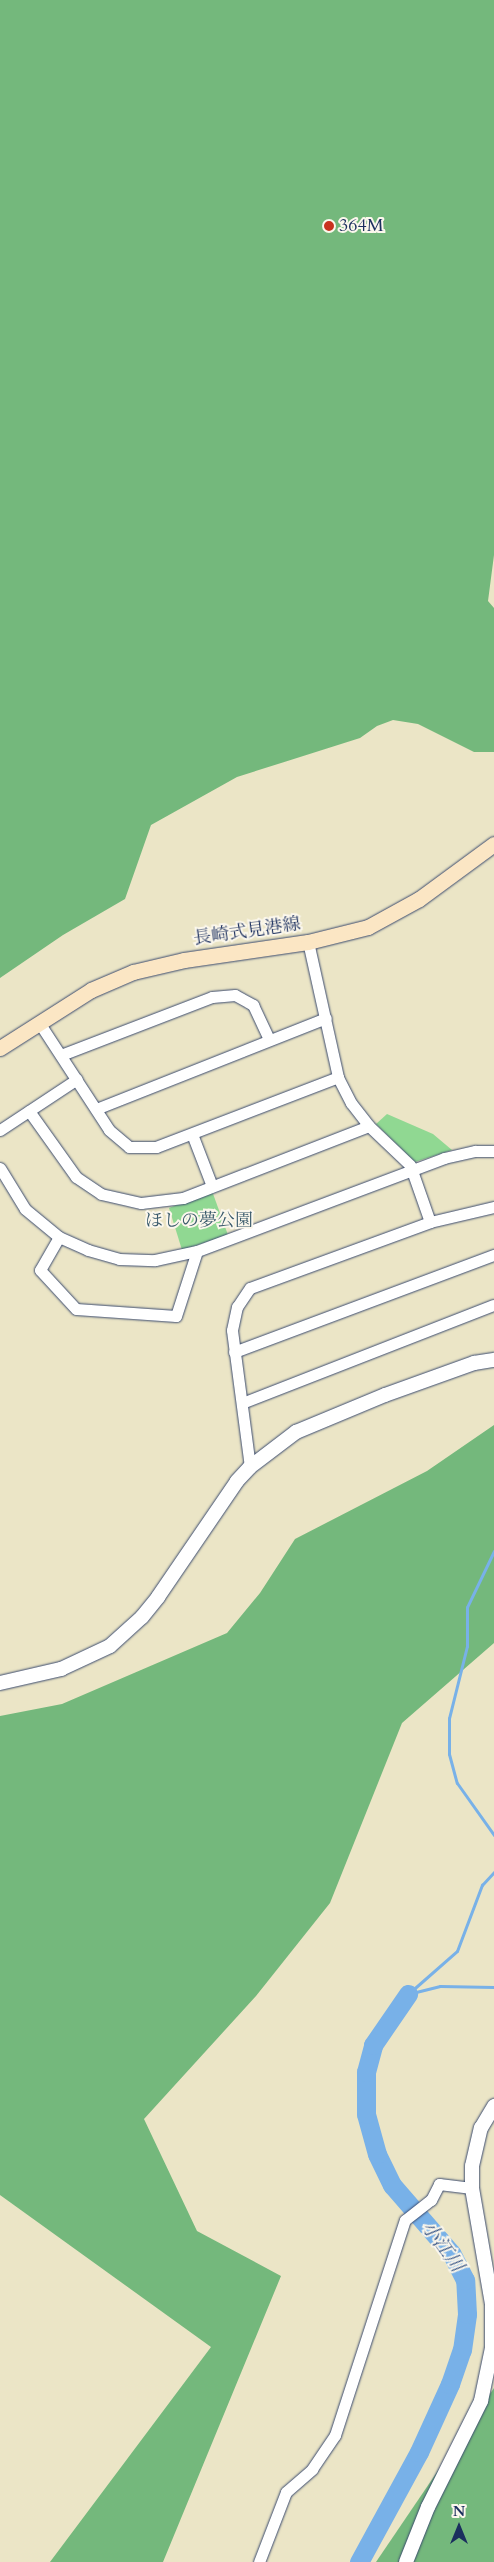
<!DOCTYPE html>
<meta charset="utf-8">
<style>
body{margin:0}
#map{position:relative;width:494px;height:2562px;overflow:hidden;background:#ebe5c6;font-family:Cardo,"Noto Serif JP",serif}
div>[style]{position:absolute}
[style*='--x']{left:calc(var(--x)*1px);top:calc(var(--y)*1px);width:calc(var(--w)*1px);rotate:calc(var(--a)*1deg)}
.green>*{inset:0;background:#90d892}
.forest>*{inset:0;background:#74b87c}
.stream>*{height:3px;margin:-1.5px;padding:0 1.5px;transform-origin:1.5px;border-radius:1.5px;background:#78b1e8}
.river>*{height:19px;margin:-9.5px;padding:0 9.5px;transform-origin:9.5px;border-radius:9.5px;background:#78b1e8}
.roads{filter:drop-shadow(0 0 1px #3a4a6e) drop-shadow(0 0 1px #3a4a6e)}
.minor>*{height:11px;margin:-5.5px;padding:0 5.5px;transform-origin:5.5px;border-radius:5.5px;background:#fff}
.tertiary>*{height:14px;margin:-7px;padding:0 7px;transform-origin:7px;border-radius:7px;background:#fff}
.secondary>*{height:15px;margin:-7.5px;padding:0 7.5px;transform-origin:7.5px;border-radius:7.5px;background:#fbe6c4}
.dots>*{width:14px;height:14px;translate:-50% -50%;box-sizing:border-box;border:2px solid #fbf7ec;border-radius:50%}
span{translate:-50% -50%;white-space:nowrap;text-align:center;line-height:1.15;-webkit-text-stroke:4px #fbf7ec;paint-order:stroke}
.poi-label{font-size:18px;color:#1b2f5e}
.left{translate:0 -50%;text-align:left}
.street-label{font-size:18px;color:#1b2f5e}
.park-label{font-size:18px;color:#38596b}
.water-label{font-size:19px;color:#375687;font-style:italic}
.north{position:absolute;left:434px;top:2502px;width:50px;height:50px;-webkit-text-stroke:4px #fbf7ec;paint-order:stroke;rotate:0deg;font-size:14px;font-weight:700;line-height:20px;text-align:center;color:#1b2f5e}
.north::after{content:'';display:block;margin:auto;width:18px;height:22px;background:#1b2f5e;clip-path:polygon(50% 0,100% 100%,50% 72%,0 100%)}
</style>
<div id="map">
<div class="green">
<i style="clip-path:polygon(387px 1114px,433px 1134px,452px 1150px,415px 1162px,376px 1124px)"></i>
<i style="clip-path:polygon(212px 1191px,228px 1235px,182px 1250px,169px 1208px)"></i>
</div>
<div class="forest">
<i style="clip-path:polygon(0 0,494px 0,494px 555px,488px 601px,494px 608px,494px 752px,474px 752px,418px 724px,393px 720px,377px 726px,360px 738px,237px 777px,151px 825px,125px 899px,63px 935px,0 978px)"></i>
<i style="clip-path:polygon(494px 1425px,494px 1643px,402px 1723px,330px 1903px,256px 1996px,144px 2119px,197px 2231px,281px 2276px,163px 2562px,50px 2562px,211px 2347px,0 2195px,0 1716px,62px 1704px,227px 1633px,260px 1593px,295px 1539px,427px 1471px)"></i>
<i style="clip-path:polygon(494px 2388px,494px 2562px,376px 2562px)"></i>
</div>
<div class="stream">
<i style="--x:494;--y:1551;--w:62;--a:115.7"></i>
<i style="--x:467;--y:1607;--w:39;--a:90"></i>
<i style="--x:467;--y:1646;--w:74;--a:104"></i>
<i style="--x:449;--y:1718;--w:36;--a:90"></i>
<i style="--x:449;--y:1754;--w:30;--a:75"></i>
<i style="--x:457;--y:1783;--w:64;--a:54.6"></i>
<i style="--x:408;--y:1994;--w:65;--a:-41.3"></i>
<i style="--x:457;--y:1951;--w:71;--a:-69.3"></i>
<i style="--x:482;--y:1885;--w:18;--a:-47"></i>
<i style="--x:408;--y:1994;--w:33;--a:-14"></i>
<i style="--x:440;--y:1986;--w:54;--a:1.1"></i>
</div>
<div class="river">
<i style="--x:359;--y:2562;--w:125;--a:-61.4"></i>
<i style="--x:419;--y:2452;--w:75;--a:-65.5"></i>
<i style="--x:450;--y:2384;--w:36;--a:-71"></i>
<i style="--x:462;--y:2350;--w:36;--a:-82"></i>
<i style="--x:467;--y:2314;--w:34;--a:-93"></i>
<i style="--x:465;--y:2280;--w:30;--a:-117"></i>
<i style="--x:451;--y:2253;--w:90;--a:-130.9"></i>
<i style="--x:392;--y:2185;--w:34;--a:-116"></i>
<i style="--x:377;--y:2154;--w:41;--a:-105.4"></i>
<i style="--x:366;--y:2114;--w:42;--a:-90"></i>
<i style="--x:366;--y:2072;--w:28;--a:-75"></i>
<i style="--x:373;--y:2045;--w:62;--a:-55.5"></i>
</div>
<div class="roads">
<div class="minor">
<i style="--x:40;--y:1024;--w:126;--a:56.9"></i>
<i style="--x:109;--y:1130;--w:26;--a:40"></i>
<i style="--x:129;--y:1147;--w:27;--a:0"></i>
<i style="--x:156;--y:1147;--w:195;--a:-21"></i>
<i style="--x:61;--y:1055;--w:162;--a:-21"></i>
<i style="--x:212;--y:997;--w:23;--a:-5"></i>
<i style="--x:235;--y:995;--w:21;--a:29"></i>
<i style="--x:253;--y:1005;--w:38;--a:65"></i>
<i style="--x:96;--y:1109;--w:247;--a:-21.6"></i>
<i style="--x:29;--y:1111;--w:81;--a:54.5"></i>
<i style="--x:76;--y:1177;--w:30;--a:34"></i>
<i style="--x:101;--y:1194;--w:41;--a:12.7"></i>
<i style="--x:141;--y:1203;--w:42;--a:-6.8"></i>
<i style="--x:183;--y:1198;--w:199;--a:-21.2"></i>
<i style="--x:0;--y:1130;--w:92;--a:-33.5"></i>
<i style="--x:192;--y:1134;--w:56;--a:69"></i>
<i style="--x:0;--y:1168;--w:48;--a:58.6"></i>
<i style="--x:25;--y:1209;--w:44;--a:39.5"></i>
<i style="--x:59;--y:1237;--w:32;--a:24"></i>
<i style="--x:88;--y:1250;--w:32;--a:16"></i>
<i style="--x:119;--y:1259;--w:36;--a:2"></i>
<i style="--x:155;--y:1260;--w:43;--a:-12.1"></i>
<i style="--x:197;--y:1251;--w:264;--a:-20.6"></i>
<i style="--x:444;--y:1158;--w:32;--a:-13"></i>
<i style="--x:475;--y:1151;--w:19;--a:0"></i>
<i style="--x:430;--y:1222;--w:66;--a:-13.2"></i>
<i style="--x:59;--y:1237;--w:38;--a:120"></i>
<i style="--x:40;--y:1270;--w:53;--a:47.3"></i>
<i style="--x:76;--y:1309;--w:100;--a:4"></i>
<i style="--x:176;--y:1316;--w:68;--a:-72.1"></i>
<i style="--x:234;--y:1352;--w:278;--a:-20.5"></i>
<i style="--x:242;--y:1403;--w:270;--a:-21.3"></i>
<i style="--x:250;--y:1467;--w:138;--a:-97.5"></i>
<i style="--x:232;--y:1330;--w:24;--a:-78"></i>
<i style="--x:237;--y:1307;--w:23;--a:-56"></i>
<i style="--x:250;--y:1288;--w:192;--a:-20.1"></i>
<i style="--x:430;--y:1222;--w:60;--a:-109.3"></i>
<i style="--x:410;--y:1165;--w:57;--a:-136.4"></i>
<i style="--x:369;--y:1126;--w:29;--a:-128"></i>
<i style="--x:351;--y:1103;--w:29;--a:-117"></i>
<i style="--x:338;--y:1077;--w:138;--a:-102.5"></i>
<i style="--x:259;--y:2562;--w:75;--a:-68.9"></i>
<i style="--x:286;--y:2492;--w:35;--a:-41"></i>
<i style="--x:312;--y:2469;--w:41;--a:-55.9"></i>
<i style="--x:335;--y:2435;--w:226;--a:-72"></i>
<i style="--x:405;--y:2220;--w:33;--a:-38"></i>
<i style="--x:431;--y:2200;--w:18;--a:-63"></i>
<i style="--x:439;--y:2184;--w:33;--a:7"></i>
</div>
<div class="tertiary">
<i style="--x:0;--y:1683;--w:63;--a:-12.9"></i>
<i style="--x:61;--y:1669;--w:54;--a:-25.1"></i>
<i style="--x:110;--y:1646;--w:43;--a:-42.2"></i>
<i style="--x:142;--y:1617;--w:26;--a:-51"></i>
<i style="--x:158;--y:1597;--w:140;--a:-55.7"></i>
<i style="--x:237;--y:1481;--w:19;--a:-47"></i>
<i style="--x:250;--y:1467;--w:58;--a:-37.3"></i>
<i style="--x:296;--y:1432;--w:96;--a:-22.6"></i>
<i style="--x:385;--y:1395;--w:95;--a:-19.8"></i>
<i style="--x:474;--y:1363;--w:20;--a:-9"></i>
<i style="--x:406;--y:2562;--w:59;--a:-68.2"></i>
<i style="--x:428;--y:2507;--w:119;--a:-63.4"></i>
<i style="--x:481;--y:2401;--w:54;--a:-78.3"></i>
<i style="--x:492;--y:2348;--w:44;--a:-90"></i>
<i style="--x:492;--y:2304;--w:118;--a:-99.8"></i>
<i style="--x:472;--y:2188;--w:22;--a:-90"></i>
<i style="--x:472;--y:2166;--w:39;--a:-77"></i>
<i style="--x:481;--y:2128;--w:26;--a:-59"></i>
</div>
<div class="secondary">
<i style="--x:0;--y:1048;--w:108;--a:-32.5"></i>
<i style="--x:91;--y:990;--w:46;--a:-23.2"></i>
<i style="--x:133;--y:972;--w:52;--a:-13.2"></i>
<i style="--x:184;--y:960;--w:125;--a:-8.3"></i>
<i style="--x:308;--y:942;--w:62;--a:-14"></i>
<i style="--x:368;--y:927;--w:58;--a:-28.8"></i>
<i style="--x:419;--y:899;--w:93;--a:-36.3"></i>
</div>
</div>
<div class="dots">
<i style="left:329px;top:226px;background:#c8321e"></i>
</div>
<div class="poi-label">
<span class="left" style="left:339px;top:226px">364M</span>
</div>
<div class="street-label">
<span style="left:247px;top:932px;rotate:-8deg">長崎式見港線</span>
</div>
<div class="park-label">
<span style="left:199px;top:1221px">ほしの夢公園</span>
</div>
<div class="water-label">
<span style="left:442px;top:2247px;rotate:54deg">小江川</span>
</div>
<div class="north">N</div>
</div>
